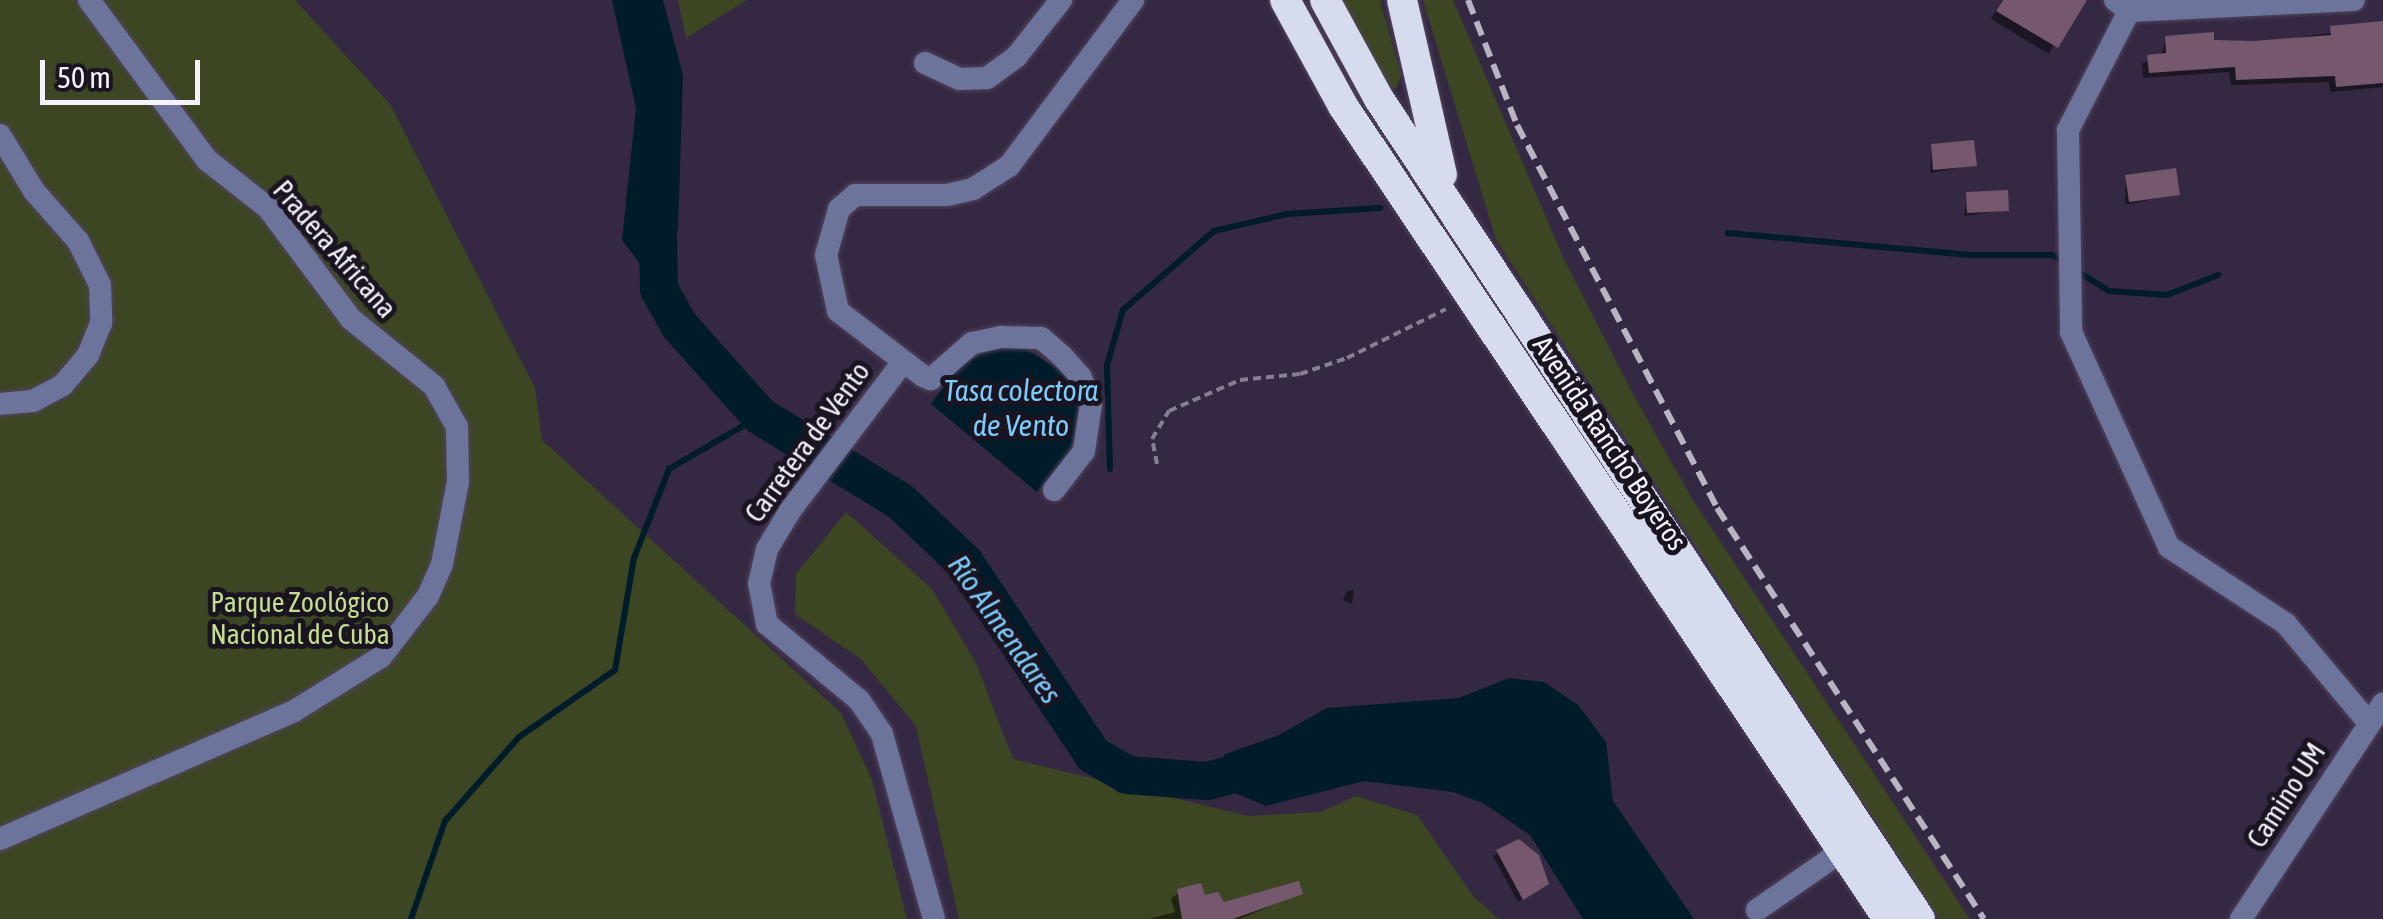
<!DOCTYPE html>
<meta charset="utf-8">
<style>
body{margin:0}
#map{position:relative;width:2383px;height:919px;overflow:hidden;background:#352843;font-family:"Asap Condensed",sans-serif}
div>[style]{position:absolute}
[style*='--x']{left:calc(var(--x)*1px);top:calc(var(--y)*1px);width:calc(var(--w)*1px);rotate:calc(var(--a)*1deg)}
.green>*{inset:0;background:#3c4623}
.water>*{inset:0;background:#001b2a}
.shadow>*{inset:0;background:#0007}
.stream>*{height:6px;margin:-3px;padding:0 3px;transform-origin:3px;border-radius:3px;background:#001b2a}
.river>*{height:38px;margin:-19px;padding:0 19px;transform-origin:19px;border-radius:19px;background:#001b2a}
.building>*{inset:0;background:#76586e}
.path>*{height:4px;margin-top:-2px;transform-origin:0;background:repeating-linear-gradient(90deg,#877e92 0 8px,transparent 0 13px)}
.roads{filter:drop-shadow(0 0 2px #50445d) drop-shadow(0 0 2px #50445d)}
.minor>*{height:22px;margin:-11px;padding:0 11px;transform-origin:11px;border-radius:11px;background:#6d749b}
.highway>*{height:30px;margin:-15px;padding:0 15px;transform-origin:15px;border-radius:15px;background:#d6dbee}
.rail>*{height:6px;margin-top:-3px;transform-origin:0;background:repeating-linear-gradient(90deg,#bab3c3 0 15px,transparent 0 23px)}
span{translate:-50% -50%;white-space:nowrap;text-align:center;line-height:1.15;-webkit-text-stroke:10px #1a1420;paint-order:stroke}
.street-label{font-size:28px;color:#f6f2fc}
.park-label{font-size:28px;color:#c4dd8f}
.water-label{font-size:30px;color:#7bcbfc;font-style:italic}
.scale{position:absolute;left:40px;top:60px;width:160px;height:45px;box-sizing:border-box;border:5px solid #f6f2fc;border-top:0;padding-left:12px;font-size:30px;line-height:35px;white-space:nowrap;color:#f6f2fc;-webkit-text-stroke:8px #1a1420;paint-order:stroke}
</style>
<div id="map">
<div class="green">
<i style="clip-path:polygon(0 0,295px 0,390px 104px,535px 388px,542px 440px,841px 713px,872px 780px,907px 919px,0 919px)"></i>
<i style="clip-path:polygon(678px 0,747px 0,686px 38px)"></i>
<i style="clip-path:polygon(1334px 0,1380px 0,1401px 75px,1397px 87px,1390px 90px)"></i>
<i style="clip-path:polygon(1423px 0,1453px 0,1564px 259px,1634px 396px,1694px 502px,1970px 919px,1939px 919px,1496px 240px)"></i>
<i style="clip-path:polygon(846px 512px,932px 589px,976px 663px,1013px 759px,1248px 816px,1321px 812px,1356px 796px,1417px 815px,1474px 897px,1499px 919px,959px 919px,916px 726px,861px 659px,795px 614px,796px 574px)"></i>
</div>
<div class="water">
<i style="clip-path:polygon(612px 0,663px 0,683px 75px,678px 229px,659px 289px,622px 240px,636px 108px)"></i>
<i style="clip-path:polygon(1019px 345px,1068px 375px,1079px 409px,1071px 449px,1037px 492px,931px 404px,958px 367px,988px 350px)"></i>
<i style="clip-path:polygon(1509px 678px,1544px 682px,1578px 705px,1606px 742px,1613px 801px,1694px 919px,1583px 919px,1530px 835px,1483px 803px,1453px 792px,1364px 781px,1266px 806px,1207px 781px,1225px 754px,1277px 736px,1327px 708px,1459px 698px)"></i>
</div>
<div class="shadow">
<i style="clip-path:polygon(2002px 0,2074px 0,2049px 54px,1991px 19px)"></i>
<i style="clip-path:polygon(2383px 25px,2383px 87px,2330px 92px,2329px 82px,2231px 85px,2229px 72px,2143px 78px,2142px 63px,2161px 56px,2166px 38px,2253px 44px)"></i>
<i style="clip-path:polygon(1932px 147px,1974px 165px,1930px 173px)"></i>
<i style="clip-path:polygon(2126px 177px,2177px 194px,2125px 205px)"></i>
<i style="clip-path:polygon(1968px 194px,2006px 210px,1964px 216px)"></i>
<i style="clip-path:polygon(1354px 590px,1352px 604px,1343px 600px,1347px 591px)"></i>
<i style="clip-path:polygon(1519px 841px,1530px 847px,1546px 883px,1518px 902px,1493px 856px)"></i>
<i style="clip-path:polygon(1179px 892px,1223px 905px,1300px 893px,1240px 919px,1149px 919px,1175px 912px,1171px 899px)"></i>
</div>
<div class="stream">
<i style="--x:1728;--y:233;--w:243;--a:5.2"></i>
<i style="--x:1970;--y:255;--w:82;--a:0"></i>
<i style="--x:2052;--y:255;--w:14;--a:30"></i>
<i style="--x:2074;--y:269;--w:41;--a:32.2"></i>
<i style="--x:2109;--y:291;--w:58;--a:3.9"></i>
<i style="--x:2167;--y:295;--w:55;--a:-21.4"></i>
<i style="--x:1110;--y:469;--w:104;--a:-91.7"></i>
<i style="--x:1107;--y:365;--w:57;--a:-73.8"></i>
<i style="--x:1123;--y:310;--w:121;--a:-41"></i>
<i style="--x:1214;--y:231;--w:75;--a:-13.1"></i>
<i style="--x:1287;--y:214;--w:93;--a:-3.7"></i>
<i style="--x:411;--y:919;--w:104;--a:-70.9"></i>
<i style="--x:445;--y:821;--w:112;--a:-48.6"></i>
<i style="--x:519;--y:737;--w:117;--a:-34.9"></i>
<i style="--x:615;--y:670;--w:114;--a:-80.4"></i>
<i style="--x:634;--y:558;--w:96;--a:-68.5"></i>
<i style="--x:669;--y:469;--w:105;--a:-30.2"></i>
</div>
<div class="river">
<i style="--x:658;--y:240;--w:49;--a:88.8"></i>
<i style="--x:659;--y:289;--w:41;--a:60.9"></i>
<i style="--x:679;--y:325;--w:122;--a:48.3"></i>
<i style="--x:760;--y:416;--w:164;--a:31.3"></i>
<i style="--x:900;--y:501;--w:90;--a:43.6"></i>
<i style="--x:965;--y:563;--w:231;--a:56.3"></i>
<i style="--x:1093;--y:755;--w:39;--a:30"></i>
<i style="--x:1127;--y:775;--w:80;--a:4.3"></i>
<i style="--x:1207;--y:781;--w:49;--a:-14"></i>
</div>
<div class="building">
<i style="clip-path:polygon(2003px 0,2087px 0,2058px 48px,1996px 11px)"></i>
<i style="clip-path:polygon(2383px 21px,2383px 83px,2336px 87px,2335px 76px,2236px 80px,2235px 67px,2149px 73px,2147px 55px,2166px 53px,2165px 36px,2214px 32px,2214px 40px,2253px 41px,2331px 35px,2330px 26px)"></i>
<i style="clip-path:polygon(1974px 140px,1977px 166px,1933px 170px,1931px 144px)"></i>
<i style="clip-path:polygon(2176px 168px,2180px 195px,2129px 202px,2125px 175px)"></i>
<i style="clip-path:polygon(2008px 190px,2009px 211px,1967px 213px,1966px 192px)"></i>
<i style="clip-path:polygon(1519px 839px,1539px 855px,1549px 884px,1523px 900px,1496px 850px)"></i>
<i style="clip-path:polygon(1299px 881px,1303px 894px,1233px 919px,1182px 919px,1177px 889px,1201px 883px,1205px 895px,1218px 892px,1224px 902px)"></i>
</div>
<div class="path">
<i style="--x:1157;--y:464;--w:25;--a:-101"></i>
<i style="--x:1152;--y:439;--w:33;--a:-59"></i>
<i style="--x:1169;--y:411;--w:77;--a:-23.6"></i>
<i style="--x:1240;--y:380;--w:60;--a:-5.7"></i>
<i style="--x:1300;--y:374;--w:50;--a:-18.8"></i>
<i style="--x:1347;--y:358;--w:110;--a:-26.3"></i>
</div>
<div class="roads">
<div class="minor">
<i style="--x:2115;--y:0;--w:18;--a:38"></i>
<i style="--x:2129;--y:11;--w:225;--a:-2.8"></i>
<i style="--x:2129;--y:11;--w:134;--a:117.1"></i>
<i style="--x:2068;--y:130;--w:202;--a:89.1"></i>
<i style="--x:2071;--y:332;--w:236;--a:65.5"></i>
<i style="--x:2169;--y:547;--w:140;--a:33.3"></i>
<i style="--x:2286;--y:624;--w:129;--a:50"></i>
<i style="--x:925;--y:63;--w:38;--a:25"></i>
<i style="--x:960;--y:79;--w:27;--a:-2"></i>
<i style="--x:987;--y:78;--w:36;--a:-36"></i>
<i style="--x:1016;--y:57;--w:73;--a:-51.7"></i>
<i style="--x:0;--y:135;--w:66;--a:58.7"></i>
<i style="--x:34;--y:191;--w:67;--a:48.7"></i>
<i style="--x:78;--y:241;--w:49;--a:63.4"></i>
<i style="--x:100;--y:285;--w:38;--a:88"></i>
<i style="--x:101;--y:323;--w:35;--a:112"></i>
<i style="--x:88;--y:355;--w:39;--a:130"></i>
<i style="--x:63;--y:385;--w:34;--a:152"></i>
<i style="--x:33;--y:401;--w:33;--a:175"></i>
<i style="--x:903;--y:362;--w:187;--a:127.2"></i>
<i style="--x:790;--y:511;--w:44;--a:121.2"></i>
<i style="--x:767;--y:549;--w:35;--a:103"></i>
<i style="--x:759;--y:583;--w:42;--a:79"></i>
<i style="--x:767;--y:624;--w:119;--a:39.6"></i>
<i style="--x:859;--y:700;--w:41;--a:55.9"></i>
<i style="--x:882;--y:734;--w:192;--a:74.3"></i>
<i style="--x:1054;--y:490;--w:49;--a:-52.4"></i>
<i style="--x:1084;--y:451;--w:48;--a:-81.5"></i>
<i style="--x:1091;--y:404;--w:30;--a:-111"></i>
<i style="--x:1080;--y:376;--w:27;--a:-132"></i>
<i style="--x:1062;--y:356;--w:28;--a:-139"></i>
<i style="--x:1041;--y:338;--w:40;--a:-178.6"></i>
<i style="--x:1001;--y:337;--w:30;--a:168"></i>
<i style="--x:972;--y:343;--w:55;--a:138.7"></i>
<i style="--x:931;--y:379;--w:9;--a:-159"></i>
<i style="--x:923;--y:376;--w:107;--a:-142.6"></i>
<i style="--x:838;--y:311;--w:57;--a:-102.1"></i>
<i style="--x:826;--y:255;--w:48;--a:-74.2"></i>
<i style="--x:839;--y:209;--w:21;--a:-41"></i>
<i style="--x:855;--y:195;--w:92;--a:0"></i>
<i style="--x:947;--y:195;--w:27;--a:-13"></i>
<i style="--x:973;--y:189;--w:43;--a:-32.6"></i>
<i style="--x:1009;--y:166;--w:207;--a:-53.2"></i>
<i style="--x:0;--y:839;--w:321;--a:-23.5"></i>
<i style="--x:294;--y:711;--w:102;--a:-31.8"></i>
<i style="--x:381;--y:657;--w:77;--a:-52.4"></i>
<i style="--x:428;--y:596;--w:35;--a:-66"></i>
<i style="--x:442;--y:564;--w:84;--a:-79"></i>
<i style="--x:458;--y:482;--w:55;--a:-91"></i>
<i style="--x:457;--y:427;--w:47;--a:-119.3"></i>
<i style="--x:434;--y:386;--w:107;--a:-141.1"></i>
<i style="--x:351;--y:319;--w:139;--a:-126.8"></i>
<i style="--x:268;--y:208;--w:78;--a:-141.8"></i>
<i style="--x:207;--y:160;--w:199;--a:-126.4"></i>
<i style="--x:1757;--y:910;--w:103;--a:-34.8"></i>
<i style="--x:2241;--y:919;--w:258;--a:-56.6"></i>
</div>
<div class="highway">
<i style="--x:1285;--y:0;--w:121;--a:61.3"></i>
<i style="--x:1343;--y:106;--w:979;--a:56.16"></i>
<i style="--x:1325;--y:0;--w:113;--a:61.4"></i>
<i style="--x:1379;--y:99;--w:982;--a:56.58"></i>
<i style="--x:1402;--y:0;--w:179;--a:77.1"></i>
</div>
</div>
<div class="rail">
<i style="--x:1468;--y:0;--w:134;--a:68.6"></i>
<i style="--x:1517;--y:125;--w:432;--a:62.4"></i>
<i style="--x:1717;--y:508;--w:490;--a:57"></i>
</div>
<div class="street-label">
<span style="left:335px;top:249px;rotate:49deg">Pradera Africana</span>
<span style="left:807px;top:442px;rotate:-54deg">Carretera de Vento</span>
<span style="left:1610px;top:443px;rotate:56deg">Avenida Rancho Boyeros</span>
<span style="left:2286px;top:795px;rotate:-57deg">Camino UM</span>
</div>
<div class="park-label">
<span style="left:300px;top:618px">Parque Zoológico<br>Nacional de Cuba</span>
</div>
<div class="water-label">
<span style="left:1021px;top:407px">Tasa colectora<br>de Vento</span>
<span style="left:1005px;top:629px;rotate:55deg">Río Almendares</span>
</div>
<div class="scale">50 m</div>
</div>
